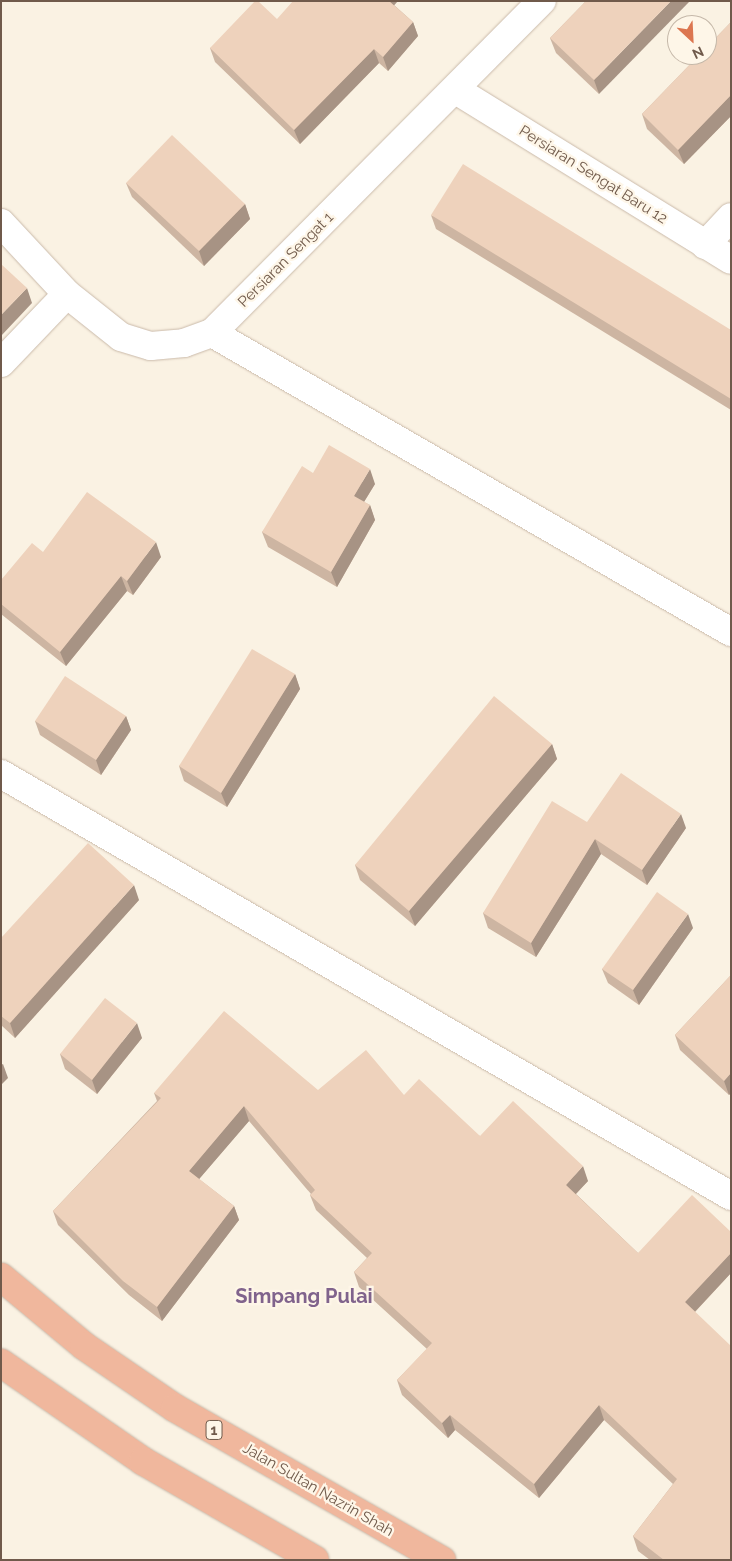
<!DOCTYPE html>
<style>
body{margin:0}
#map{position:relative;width:732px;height:1561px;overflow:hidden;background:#faf2e3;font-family:Raleway,sans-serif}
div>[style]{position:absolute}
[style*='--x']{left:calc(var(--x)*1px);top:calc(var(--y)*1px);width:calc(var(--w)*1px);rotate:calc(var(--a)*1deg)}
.roads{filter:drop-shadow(0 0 1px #cabaaa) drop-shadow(0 0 1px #cabaaa)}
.minor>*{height:28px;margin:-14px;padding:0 14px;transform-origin:14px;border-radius:14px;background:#fff}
.highway>*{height:28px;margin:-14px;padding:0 14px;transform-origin:14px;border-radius:14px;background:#f0b79d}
.wall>*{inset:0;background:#cdb5a2}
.shaded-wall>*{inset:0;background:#a79384}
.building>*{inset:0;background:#eed2bc}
span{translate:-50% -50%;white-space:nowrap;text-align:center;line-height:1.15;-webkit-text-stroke:4.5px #fef6e8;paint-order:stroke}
.shield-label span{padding:1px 4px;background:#fef6e8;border:1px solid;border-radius:4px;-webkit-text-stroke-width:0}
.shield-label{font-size:14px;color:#705a4b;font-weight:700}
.street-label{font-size:15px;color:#705a4b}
.district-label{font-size:20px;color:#80638c;font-weight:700}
.frame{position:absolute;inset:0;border:2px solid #705a4b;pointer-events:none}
.north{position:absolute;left:667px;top:15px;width:50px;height:50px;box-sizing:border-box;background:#fef6e8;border:1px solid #c5b8a9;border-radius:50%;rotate:155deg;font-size:14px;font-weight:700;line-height:20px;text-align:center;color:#705a4b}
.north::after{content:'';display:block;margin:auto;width:18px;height:22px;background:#dc7650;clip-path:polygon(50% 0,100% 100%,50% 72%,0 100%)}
</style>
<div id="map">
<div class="roads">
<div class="minor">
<i style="--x:456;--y:90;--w:323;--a:31.7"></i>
<i style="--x:1;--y:223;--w:97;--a:47.1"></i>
<i style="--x:67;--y:294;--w:69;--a:38.5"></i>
<i style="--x:121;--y:337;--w:31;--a:17"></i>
<i style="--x:151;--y:346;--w:33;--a:-5"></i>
<i style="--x:184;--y:343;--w:30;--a:-20"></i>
<i style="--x:212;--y:333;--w:468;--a:-45.2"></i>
<i style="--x:705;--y:245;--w:38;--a:-47"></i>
<i style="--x:212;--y:333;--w:599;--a:29.95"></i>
<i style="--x:1;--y:363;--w:95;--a:-46.3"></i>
<i style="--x:1;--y:774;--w:843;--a:30.03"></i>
</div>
<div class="highway">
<i style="--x:1;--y:1277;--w:108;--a:39.7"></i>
<i style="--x:84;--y:1346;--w:110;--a:34.3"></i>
<i style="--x:175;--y:1408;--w:307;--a:29.7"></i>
<i style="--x:1;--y:1363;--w:173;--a:34.6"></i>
<i style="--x:143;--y:1461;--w:198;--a:29.9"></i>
</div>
</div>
<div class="wall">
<i style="clip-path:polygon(586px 1px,599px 94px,556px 53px,550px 38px)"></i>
<i style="clip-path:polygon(394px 5px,413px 22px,418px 36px,388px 71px,379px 63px,300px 144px,215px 62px,210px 48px,277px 19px)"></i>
<i style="clip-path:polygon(731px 22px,731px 116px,684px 164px,647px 129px,642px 114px)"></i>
<i style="clip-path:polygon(126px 183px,245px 204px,250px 219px,204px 266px,132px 197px)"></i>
<i style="clip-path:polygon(431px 215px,731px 330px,731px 410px,436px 229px)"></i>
<i style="clip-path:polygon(313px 473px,375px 484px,364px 502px,370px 505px,375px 520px,337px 587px,268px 547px,262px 532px)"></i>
<i style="clip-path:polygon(43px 552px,161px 557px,133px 595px,127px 591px,66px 666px,1px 614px,1px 580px)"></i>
<i style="clip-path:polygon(295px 674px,300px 689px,227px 807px,184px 781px,179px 766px)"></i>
<i style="clip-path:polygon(126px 716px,131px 730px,101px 775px,40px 735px,35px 721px)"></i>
<i style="clip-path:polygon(552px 744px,557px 759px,415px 926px,360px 880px,355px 865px)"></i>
<i style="clip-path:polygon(587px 822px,686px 828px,647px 885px,601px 854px,536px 957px,488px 928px,483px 913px)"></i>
<i style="clip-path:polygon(139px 900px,15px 1038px,1px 1025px,1px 938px)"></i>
<i style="clip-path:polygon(693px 928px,639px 1005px,608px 983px,602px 969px)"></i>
<i style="clip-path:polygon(731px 975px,731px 1093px,729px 1095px,680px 1050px,675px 1035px)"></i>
<i style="clip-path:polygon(142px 1038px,97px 1094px,65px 1069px,60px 1054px)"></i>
<i style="clip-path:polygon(318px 1090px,404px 1095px,480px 1136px,588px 1181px,576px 1194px,638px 1253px,731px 1232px,731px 1273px,695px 1312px,731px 1560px,650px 1560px,638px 1551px,633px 1536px,673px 1484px,604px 1420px,539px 1498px,455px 1430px,448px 1438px,402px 1395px,397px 1380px,427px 1349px,359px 1287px,354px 1272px,367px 1258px,316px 1210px,310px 1195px,311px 1194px,249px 1121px,199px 1179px,234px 1206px,239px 1220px,162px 1321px,129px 1295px,58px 1225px,53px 1211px,157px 1101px,154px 1093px)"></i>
</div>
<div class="shaded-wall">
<i style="clip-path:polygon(385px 1px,398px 1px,389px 11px)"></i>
<i style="clip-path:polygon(671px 1px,690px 1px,599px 94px,594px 80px)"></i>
<i style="clip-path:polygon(413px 22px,418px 36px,388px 71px,383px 57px)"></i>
<i style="clip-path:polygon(374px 49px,379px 63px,300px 144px,294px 130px)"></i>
<i style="clip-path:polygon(731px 95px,731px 116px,684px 164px,678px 150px)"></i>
<i style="clip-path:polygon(245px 204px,250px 219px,204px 266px,199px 251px)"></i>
<i style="clip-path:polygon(27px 288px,32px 303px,1px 336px,1px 315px)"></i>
<i style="clip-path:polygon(370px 469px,375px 484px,359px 510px,354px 496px)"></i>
<i style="clip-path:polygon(370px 505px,375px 520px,337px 587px,331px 572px)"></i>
<i style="clip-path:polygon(156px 542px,161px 557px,133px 595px,127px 581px)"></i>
<i style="clip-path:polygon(121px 576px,127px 591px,66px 666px,60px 652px)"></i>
<i style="clip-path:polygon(295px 674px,300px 689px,227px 807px,221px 793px)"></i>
<i style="clip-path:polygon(126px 716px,131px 730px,101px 775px,96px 760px)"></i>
<i style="clip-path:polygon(552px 744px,557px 759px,415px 926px,409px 911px)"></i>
<i style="clip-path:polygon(681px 814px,686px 828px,647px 885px,642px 870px)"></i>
<i style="clip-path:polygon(595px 839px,601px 854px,536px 957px,531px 943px)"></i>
<i style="clip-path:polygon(134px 885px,139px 900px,15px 1038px,10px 1023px)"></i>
<i style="clip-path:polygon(688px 914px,693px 928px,639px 1005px,633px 990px)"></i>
<i style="clip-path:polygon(137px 1023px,142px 1038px,97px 1094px,92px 1080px)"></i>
<i style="clip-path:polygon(3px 1064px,8px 1078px,1px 1085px,1px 1065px)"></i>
<i style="clip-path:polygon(731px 1073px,731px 1093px,729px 1095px,724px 1081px)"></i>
<i style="clip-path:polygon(244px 1106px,249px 1121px,194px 1185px,189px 1171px)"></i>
<i style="clip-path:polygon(583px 1166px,588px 1181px,571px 1199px,566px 1185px)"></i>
<i style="clip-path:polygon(234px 1206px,239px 1220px,162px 1321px,157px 1307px)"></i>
<i style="clip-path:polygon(731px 1253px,731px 1273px,690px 1317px,685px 1302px)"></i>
<i style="clip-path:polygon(599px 1405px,604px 1420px,539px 1498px,534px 1484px)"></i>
<i style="clip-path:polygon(450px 1415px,455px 1430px,448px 1438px,442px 1423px)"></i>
</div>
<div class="building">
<i style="clip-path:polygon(255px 1px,258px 1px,277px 19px,293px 1px,389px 1px,413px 22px,383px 57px,374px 49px,294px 130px,210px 48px)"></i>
<i style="clip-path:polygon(586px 1px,671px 1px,594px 80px,550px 38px)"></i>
<i style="clip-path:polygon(731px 22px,731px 95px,678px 150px,642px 114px,699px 55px,707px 55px,707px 47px)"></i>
<i style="clip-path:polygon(172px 135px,245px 204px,199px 251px,126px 183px)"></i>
<i style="clip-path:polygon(463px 164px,731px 330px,731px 399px,431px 215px)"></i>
<i style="clip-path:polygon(1px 264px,27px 288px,1px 315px)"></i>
<i style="clip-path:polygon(329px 445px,370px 469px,354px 496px,370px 505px,331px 572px,262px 532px,302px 466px,313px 473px)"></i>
<i style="clip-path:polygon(87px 492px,156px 542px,127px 581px,121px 576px,60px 652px,1px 604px,1px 580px,32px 543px,43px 552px)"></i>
<i style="clip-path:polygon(252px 649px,295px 674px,221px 793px,179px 766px)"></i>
<i style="clip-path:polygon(65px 676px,126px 716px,96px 760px,35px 721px)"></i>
<i style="clip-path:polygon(494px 696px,552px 744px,409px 911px,355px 865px)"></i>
<i style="clip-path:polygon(621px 773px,681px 814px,642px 870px,595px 839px,531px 943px,483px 913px,552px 801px,587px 822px)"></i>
<i style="clip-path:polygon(88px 843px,134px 885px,10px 1023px,1px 1016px,1px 938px)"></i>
<i style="clip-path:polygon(657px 892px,688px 914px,633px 990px,602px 969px)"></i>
<i style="clip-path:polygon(731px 975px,731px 1073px,724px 1081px,675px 1035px)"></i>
<i style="clip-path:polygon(105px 998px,137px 1023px,92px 1080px,60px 1054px)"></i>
<i style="clip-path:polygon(224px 1011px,318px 1090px,366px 1050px,404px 1095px,419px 1079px,480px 1136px,513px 1101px,583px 1166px,566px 1185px,638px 1253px,692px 1195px,731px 1232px,731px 1253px,685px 1302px,731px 1346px,731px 1560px,664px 1560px,633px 1536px,677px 1479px,599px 1405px,534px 1484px,450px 1415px,442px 1423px,397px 1380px,432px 1343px,354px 1272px,372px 1253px,310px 1195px,315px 1190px,244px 1106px,189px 1171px,234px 1206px,157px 1307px,123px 1281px,53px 1211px,161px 1098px,154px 1093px)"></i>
</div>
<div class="shield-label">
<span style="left:214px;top:1430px">1</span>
</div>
<div class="street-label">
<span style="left:593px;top:175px;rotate:32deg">Persiaran Sengat Baru 12</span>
<span style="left:286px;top:260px;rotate:-45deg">Persiaran Sengat 1</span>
<span style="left:318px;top:1490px;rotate:30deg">Jalan Sultan Nazrin Shah</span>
</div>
<div class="district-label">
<span style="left:304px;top:1296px">Simpang Pulai</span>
</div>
<div class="frame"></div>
<div class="north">N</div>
</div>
